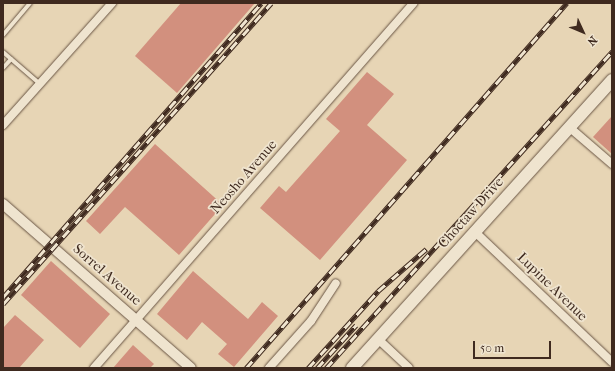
<!DOCTYPE html>
<style>
body{margin:0}
#map{position:relative;width:615px;height:371px;overflow:hidden;background:#e7d5b5;font-family:"IM FELL French Canon",serif}
div>[style]{position:absolute}
[style*='--x']{left:calc(var(--x)*1px);top:calc(var(--y)*1px);width:calc(var(--w)*1px);rotate:calc(var(--a)*1deg)}
.building>*{inset:0;background:#d2907e}
.roads{filter:drop-shadow(0 0 1px #695544) drop-shadow(0 0 1px #695544)}
.service>*{height:4px;margin:-2px;padding:0 2px;transform-origin:2px;border-radius:2px;background:#efe4cf}
.minor>*{height:8px;margin:-4px;padding:0 4px;transform-origin:4px;border-radius:4px;background:#efe4cf}
.tertiary>*{height:10px;margin:-5px;padding:0 5px;transform-origin:5px;border-radius:5px;background:#efe4cf}
.secondary>*{height:12px;margin:-6px;padding:0 6px;transform-origin:6px;border-radius:6px;background:#efe4cf}
.rail>*{height:4.5px;margin-top:-2.25px;transform-origin:0;background:repeating-linear-gradient(90deg,#efe4cf 0 9px,#3f2a1f 0 18px);box-sizing:border-box;border-block:1px solid #3f2a1f}
span{translate:-50% -50%;white-space:nowrap;text-align:center;line-height:1.15;-webkit-text-stroke:3.5px #efe4cf;paint-order:stroke}
.street-label{font-size:14px;color:#3f2a1f}
.frame{position:absolute;inset:0;border:4px solid #3f2a1f;pointer-events:none}
.north{position:absolute;left:563px;top:12px;width:40px;height:40px;-webkit-text-stroke:3px #efe4cf;paint-order:stroke;rotate:134deg;font-size:11px;font-weight:700;line-height:16px;text-align:center;color:#3f2a1f}
.north::after{content:'';display:block;margin:auto;width:14px;height:18px;background:#3f2a1f;clip-path:polygon(50% 0,100% 100%,50% 72%,0 100%)}
.scale{position:absolute;left:473px;top:341px;width:78px;height:18px;box-sizing:border-box;border:2px solid #3f2a1f;border-top:0;padding-left:5px;font-size:12px;line-height:14px;white-space:nowrap;color:#3f2a1f;-webkit-text-stroke:3px #efe4cf;paint-order:stroke}
</style>
<div id="map">
<div class="building">
<i style="clip-path:polygon(181px 3px,255px 3px,177px 93px,135px 56px)"></i>
<i style="clip-path:polygon(367px 72px,394px 94px,367px 125px,407px 160px,320px 260px,260px 208px,279px 186px,286px 192px,340px 131px,326px 119px)"></i>
<i style="clip-path:polygon(612px 116px,612px 154px,593px 137px)"></i>
<i style="clip-path:polygon(155px 144px,223px 205px,179px 255px,125px 207px,100px 234px,86px 221px)"></i>
<i style="clip-path:polygon(51px 261px,110px 314px,80px 348px,21px 295px)"></i>
<i style="clip-path:polygon(193px 271px,248px 319px,262px 302px,278px 316px,234px 367px,218px 354px,227px 344px,202px 322px,187px 340px,157px 314px)"></i>
<i style="clip-path:polygon(15px 315px,44px 340px,19px 368px,3px 368px,3px 328px)"></i>
<i style="clip-path:polygon(133px 345px,154px 364px,150px 368px,113px 368px)"></i>
</div>
<div class="roads">
<div class="service">
<i style="--x:3;--y:35;--w:42;--a:-49.8"></i>
<i style="--x:3;--y:52;--w:49;--a:40.9"></i>
<i style="--x:3;--y:68;--w:12;--a:-48"></i>
</div>
<div class="minor">
<i style="--x:3;--y:125;--w:164;--a:-48.2"></i>
<i style="--x:569;--y:127;--w:57;--a:40.7"></i>
<i style="--x:474;--y:231;--w:190;--a:43.5"></i>
<i style="--x:378;--y:339;--w:42;--a:43.1"></i>
<i style="--x:94;--y:368;--w:485;--a:-48.8"></i>
<i style="--x:269;--y:368;--w:63;--a:-48.2"></i>
<i style="--x:311;--y:321;--w:45;--a:-56.7"></i>
</div>
<div class="tertiary">
<i style="--x:3;--y:204;--w:249;--a:41.1"></i>
</div>
<div class="secondary">
<i style="--x:352;--y:368;--w:388;--a:-47.9"></i>
</div>
</div>
<div class="rail">
<i style="--x:3;--y:297;--w:391;--a:-48.7"></i>
<i style="--x:3;--y:304;--w:403;--a:-48.3"></i>
<i style="--x:246;--y:368;--w:486;--a:-48.7"></i>
<i style="--x:308;--y:368;--w:104;--a:-47.7"></i>
<i style="--x:378;--y:291;--w:64;--a:-41.2"></i>
<i style="--x:317;--y:368;--w:58;--a:-47.8"></i>
<i style="--x:326;--y:368;--w:427;--a:-47.9"></i>
</div>
<div class="street-label">
<span style="left:244px;top:177px;rotate:-49deg">Neosho Avenue</span>
<span style="left:471px;top:213px;rotate:-48deg">Choctaw Drive</span>
<span style="left:107px;top:275px;rotate:41deg">Sorrel Avenue</span>
<span style="left:552px;top:287px;rotate:44deg">Lupine Avenue</span>
</div>
<div class="frame"></div>
<div class="north">N</div>
<div class="scale">50 m</div>
</div>
